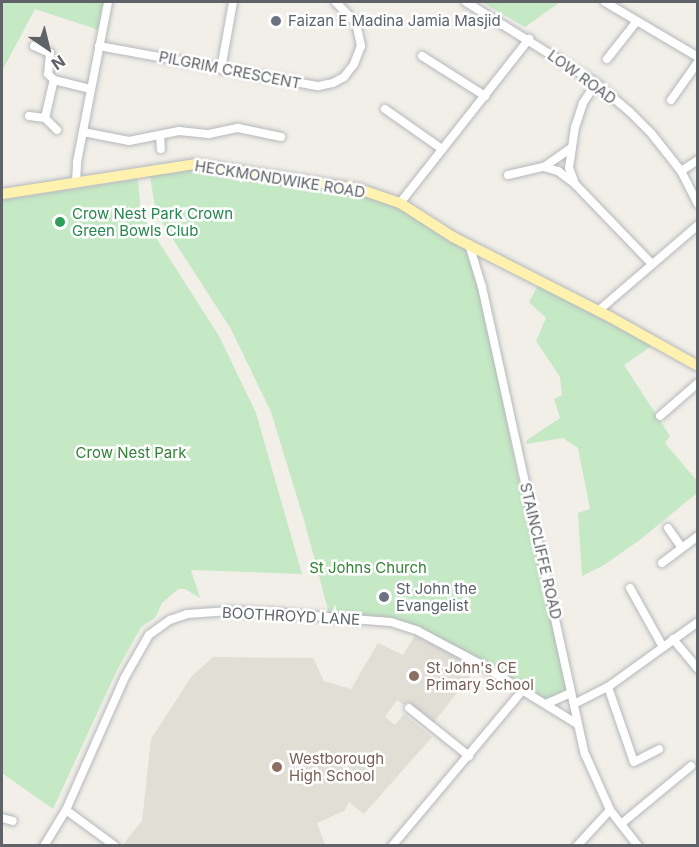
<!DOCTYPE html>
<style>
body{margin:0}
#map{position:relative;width:699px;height:847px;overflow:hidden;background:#f1efe8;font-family:Inter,sans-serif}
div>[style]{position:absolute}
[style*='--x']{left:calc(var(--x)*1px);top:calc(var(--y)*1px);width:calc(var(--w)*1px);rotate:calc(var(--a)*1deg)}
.education>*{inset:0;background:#e1ded6}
.green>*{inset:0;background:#c5e8c5}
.roads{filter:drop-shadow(0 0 2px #b5b8bc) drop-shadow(0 0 2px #b5b8bc)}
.minor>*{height:8px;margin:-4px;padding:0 4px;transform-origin:4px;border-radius:4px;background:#fff}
.major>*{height:10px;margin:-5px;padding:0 5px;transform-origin:5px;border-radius:5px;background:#fff2af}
.dots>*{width:16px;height:16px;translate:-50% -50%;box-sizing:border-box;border:3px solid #fff;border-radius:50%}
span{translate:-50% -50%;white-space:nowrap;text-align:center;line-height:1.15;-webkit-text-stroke:5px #fff;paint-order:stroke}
.worship-label{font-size:15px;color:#5b616d}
.left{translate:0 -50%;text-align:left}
.street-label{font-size:15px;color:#5f6368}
.leisure-label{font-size:15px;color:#27864d}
.park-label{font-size:15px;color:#348238}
.education-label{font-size:15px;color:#785e54}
.frame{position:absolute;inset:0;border:3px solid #5f6368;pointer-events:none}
.north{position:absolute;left:18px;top:18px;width:60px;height:60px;-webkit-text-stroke:4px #fff;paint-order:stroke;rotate:145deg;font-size:16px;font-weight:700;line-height:24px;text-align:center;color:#5f6368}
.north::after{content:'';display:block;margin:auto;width:21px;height:27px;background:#5f6368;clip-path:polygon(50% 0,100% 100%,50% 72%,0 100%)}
</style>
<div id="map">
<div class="education">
<i style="clip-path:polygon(418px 631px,480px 664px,433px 723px,407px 702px,404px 705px,397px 700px,385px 717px,395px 725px,404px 714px,432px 737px,364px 814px,349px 802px,344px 811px,317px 823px,325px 845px,127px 846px,124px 843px,142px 821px,151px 739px,191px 677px,213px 657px,313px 658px,324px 681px,351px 689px,378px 643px,403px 655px)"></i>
</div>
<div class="green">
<i style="clip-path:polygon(2px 2px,108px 2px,102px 31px,35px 9px,2px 71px)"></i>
<i style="clip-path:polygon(482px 2px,560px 2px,525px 27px)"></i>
<i style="clip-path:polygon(195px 164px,294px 178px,400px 203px,469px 244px,482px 287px,516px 469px,571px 693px,546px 704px,483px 666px,391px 622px,330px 617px,304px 520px,271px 412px,231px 329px,156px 213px,150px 176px)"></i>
<i style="clip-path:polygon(138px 179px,141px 214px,219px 336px,256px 413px,302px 574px,191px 570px,200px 598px,185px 589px,178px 589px,162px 603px,155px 618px,141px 627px,117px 670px,53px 809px,2px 773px,2px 200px)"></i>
<i style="clip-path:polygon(540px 282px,656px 343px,624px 365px,670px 436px,665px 443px,697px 481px,697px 493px,641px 539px,604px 565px,582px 576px,578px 513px,590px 509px,578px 448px,563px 438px,526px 444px,527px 440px,560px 418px,554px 399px,562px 395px,560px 377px,536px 341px,546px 318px,529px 302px)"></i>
</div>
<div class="roads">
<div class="minor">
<i style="--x:466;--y:2;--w:153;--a:31.9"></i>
<i style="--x:596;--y:83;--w:45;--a:40.5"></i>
<i style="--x:630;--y:112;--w:30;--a:45"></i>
<i style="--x:651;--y:133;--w:48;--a:51.7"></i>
<i style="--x:681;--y:171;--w:37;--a:63"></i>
<i style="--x:605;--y:2;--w:108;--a:30.6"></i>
<i style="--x:34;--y:46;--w:17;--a:24"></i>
<i style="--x:50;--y:53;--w:21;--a:95"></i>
<i style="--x:48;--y:74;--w:8;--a:45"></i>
<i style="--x:99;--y:46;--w:223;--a:10.4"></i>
<i style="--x:318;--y:86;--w:15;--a:-11"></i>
<i style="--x:333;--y:83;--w:13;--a:-29"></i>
<i style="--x:344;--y:77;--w:16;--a:-52"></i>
<i style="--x:354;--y:64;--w:19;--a:-69"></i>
<i style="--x:361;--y:46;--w:24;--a:-102"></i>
<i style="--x:356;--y:23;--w:29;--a:-134"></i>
<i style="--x:422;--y:56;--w:75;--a:32.4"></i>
<i style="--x:607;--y:59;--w:48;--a:-51.7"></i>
<i style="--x:221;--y:69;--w:68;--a:-79.8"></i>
<i style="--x:596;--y:83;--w:24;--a:123"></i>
<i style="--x:583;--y:103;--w:25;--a:108"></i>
<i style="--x:575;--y:127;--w:41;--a:98.3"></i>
<i style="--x:569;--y:168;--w:17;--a:69"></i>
<i style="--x:575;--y:184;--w:110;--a:46.1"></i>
<i style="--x:671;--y:100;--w:47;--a:-54.6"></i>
<i style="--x:385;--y:109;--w:70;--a:35.1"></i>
<i style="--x:29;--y:116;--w:16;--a:7"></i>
<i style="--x:57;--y:130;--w:17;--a:-135"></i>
<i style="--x:45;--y:118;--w:39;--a:-77"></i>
<i style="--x:54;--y:80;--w:38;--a:14"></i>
<i style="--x:83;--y:132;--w:47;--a:11.1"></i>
<i style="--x:129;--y:141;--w:51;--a:-11.3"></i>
<i style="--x:179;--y:131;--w:30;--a:6"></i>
<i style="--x:209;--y:134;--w:30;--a:-12"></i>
<i style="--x:238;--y:128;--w:44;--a:11.8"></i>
<i style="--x:160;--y:136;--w:13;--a:86"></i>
<i style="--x:544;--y:167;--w:15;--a:16"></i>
<i style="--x:558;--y:171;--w:20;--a:37"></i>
<i style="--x:681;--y:171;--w:20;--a:-33"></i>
<i style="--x:508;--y:175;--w:37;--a:-13"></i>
<i style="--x:544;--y:167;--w:32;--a:-35"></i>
<i style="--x:76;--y:183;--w:21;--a:-87"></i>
<i style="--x:77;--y:162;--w:163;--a:-79"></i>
<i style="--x:400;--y:203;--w:209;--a:-51.8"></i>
<i style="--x:469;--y:244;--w:45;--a:73.2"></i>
<i style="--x:482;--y:287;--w:478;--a:77.6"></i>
<i style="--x:585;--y:754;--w:61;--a:65.9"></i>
<i style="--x:610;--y:810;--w:46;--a:52.1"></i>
<i style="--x:598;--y:311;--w:132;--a:-40.7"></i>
<i style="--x:660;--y:416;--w:50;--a:-41"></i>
<i style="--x:668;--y:528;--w:24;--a:55"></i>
<i style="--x:662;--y:563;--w:45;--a:-36.9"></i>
<i style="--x:630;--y:588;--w:68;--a:60.8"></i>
<i style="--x:673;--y:639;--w:39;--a:50"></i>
<i style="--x:608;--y:687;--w:79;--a:70.9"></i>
<i style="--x:634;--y:762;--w:28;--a:-27"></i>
<i style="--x:546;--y:704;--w:27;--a:-24"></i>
<i style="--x:574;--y:704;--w:38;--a:-27"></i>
<i style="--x:608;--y:687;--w:111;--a:-35.8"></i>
<i style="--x:409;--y:708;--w:77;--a:38.7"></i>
<i style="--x:66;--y:810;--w:61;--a:36.3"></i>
<i style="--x:2;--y:818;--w:11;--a:15"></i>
<i style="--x:621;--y:824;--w:91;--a:-39.6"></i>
<i style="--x:44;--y:846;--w:42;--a:-58.6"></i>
<i style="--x:66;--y:810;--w:145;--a:-66.1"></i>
<i style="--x:125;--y:677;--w:48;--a:-60.3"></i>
<i style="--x:149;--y:635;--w:26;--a:-36"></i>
<i style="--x:170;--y:620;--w:18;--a:-19"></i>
<i style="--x:187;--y:614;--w:39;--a:-4"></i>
<i style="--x:226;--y:611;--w:38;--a:2"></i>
<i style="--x:264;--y:612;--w:127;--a:4.5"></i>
<i style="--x:391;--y:622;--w:28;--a:18"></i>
<i style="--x:418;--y:631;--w:70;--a:28"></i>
<i style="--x:480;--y:664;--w:114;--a:31.7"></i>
<i style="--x:392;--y:846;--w:204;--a:-50"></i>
<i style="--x:577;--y:846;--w:49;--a:-47.5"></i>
</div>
<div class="major">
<i style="--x:2;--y:194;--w:195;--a:-8.8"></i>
<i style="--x:195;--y:164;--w:166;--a:8.7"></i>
<i style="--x:359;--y:189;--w:43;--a:18.9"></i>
<i style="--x:400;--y:203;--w:63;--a:32.7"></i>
<i style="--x:453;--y:237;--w:178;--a:27"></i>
<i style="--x:612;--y:318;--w:98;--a:29.2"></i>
</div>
</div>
<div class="dots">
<i style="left:276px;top:21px;background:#6b7280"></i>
<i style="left:60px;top:222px;background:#2e9e5b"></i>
<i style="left:384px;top:597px;background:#6b7280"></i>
<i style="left:414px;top:676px;background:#8d6e63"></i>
<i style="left:277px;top:767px;background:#8d6e63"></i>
</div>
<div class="worship-label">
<span class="left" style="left:288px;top:21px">Faizan E Madina Jamia Masjid</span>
<span class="left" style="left:396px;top:597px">St John the<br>Evangelist</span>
</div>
<div class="street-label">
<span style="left:230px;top:70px;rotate:11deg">PILGRIM CRESCENT</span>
<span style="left:582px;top:77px;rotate:36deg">LOW ROAD</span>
<span style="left:280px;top:179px;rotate:9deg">HECKMONDWIKE ROAD</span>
<span style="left:541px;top:551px;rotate:77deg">STAINCLIFFE ROAD</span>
<span style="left:291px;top:616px;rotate:3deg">BOOTHROYD LANE</span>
</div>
<div class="leisure-label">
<span class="left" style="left:72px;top:222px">Crow Nest Park Crown<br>Green Bowls Club</span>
</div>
<div class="park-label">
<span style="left:131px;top:453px">Crow Nest Park</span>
<span style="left:368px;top:568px">St Johns Church</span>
</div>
<div class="education-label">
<span class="left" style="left:426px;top:676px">St John's CE<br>Primary School</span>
<span class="left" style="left:289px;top:767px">Westborough<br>High School</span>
</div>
<div class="frame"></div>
<div class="north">N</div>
</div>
